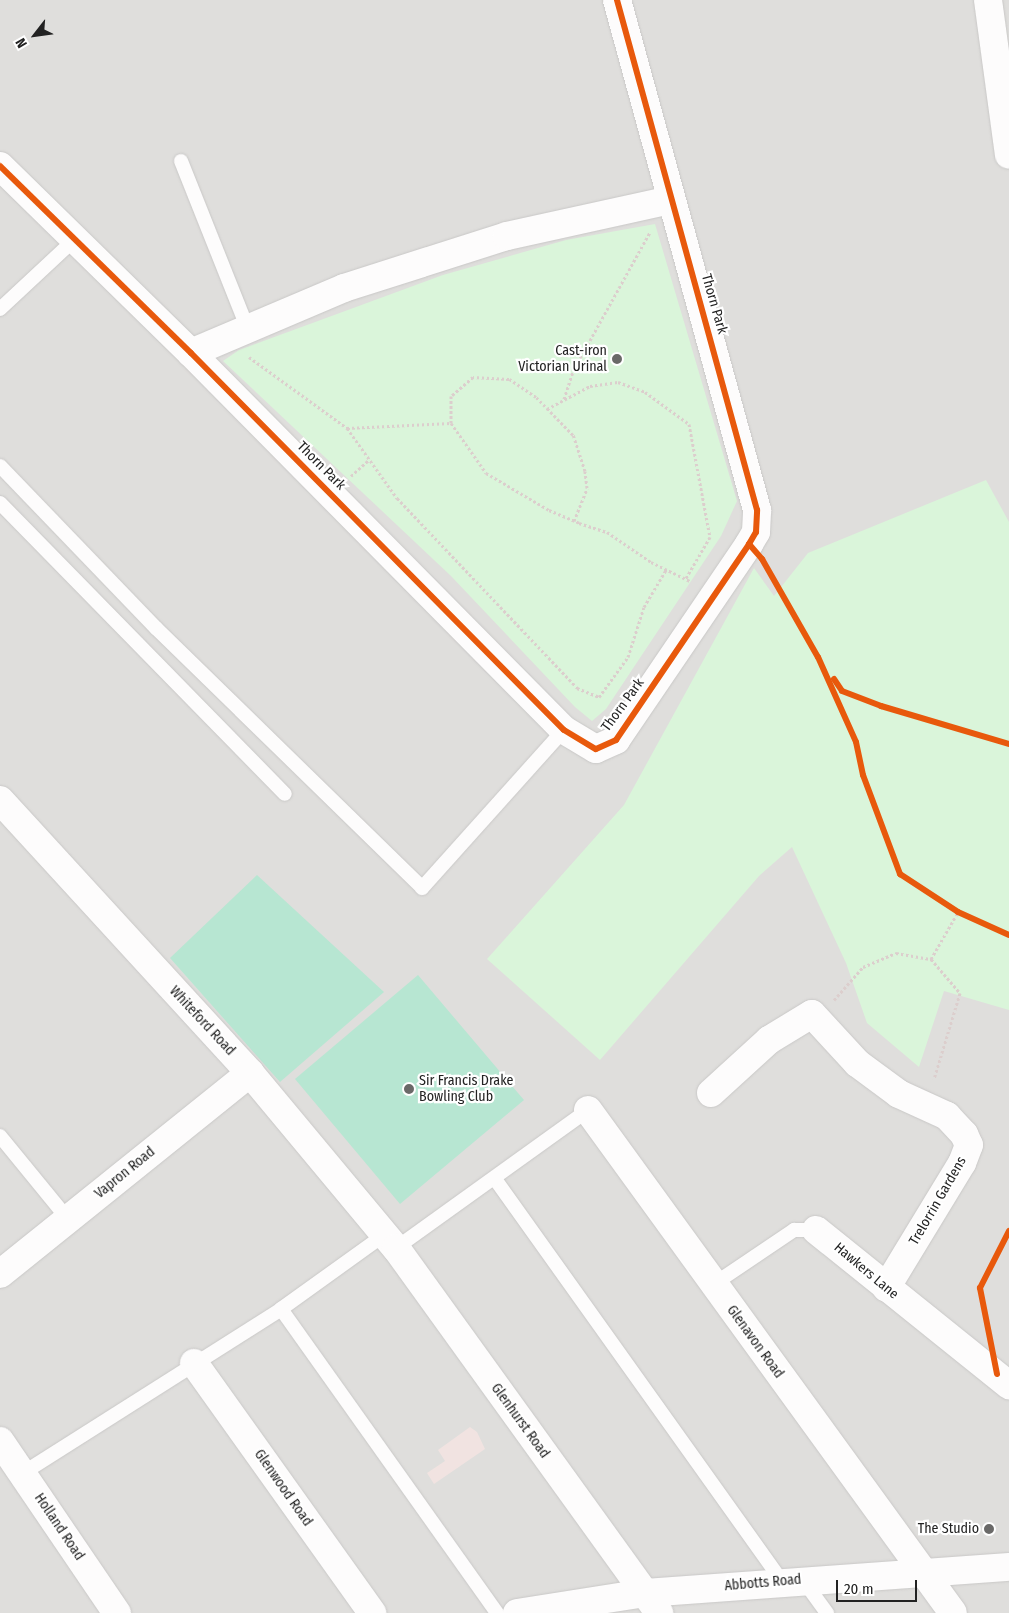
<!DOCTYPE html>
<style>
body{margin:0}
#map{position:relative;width:1009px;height:1613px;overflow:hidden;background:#f0eeeb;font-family:"Fira Sans Condensed",sans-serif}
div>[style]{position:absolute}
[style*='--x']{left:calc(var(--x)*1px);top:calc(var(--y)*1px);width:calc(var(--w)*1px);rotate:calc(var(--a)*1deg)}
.residential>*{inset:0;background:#dfdedc}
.commercial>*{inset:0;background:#f1e3e1}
.park>*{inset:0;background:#daf5da}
.pitch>*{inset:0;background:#b7e6d2}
.path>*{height:3px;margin-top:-1.5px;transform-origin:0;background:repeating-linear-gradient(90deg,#dccecd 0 2.5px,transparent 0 5px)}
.roads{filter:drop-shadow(0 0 1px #c9c8c7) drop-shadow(0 0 1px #c9c8c7)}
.service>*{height:14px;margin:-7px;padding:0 7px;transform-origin:7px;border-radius:7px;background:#fdfcfc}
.minor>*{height:28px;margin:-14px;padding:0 14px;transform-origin:14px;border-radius:14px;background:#fdfcfc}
.cycleway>*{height:6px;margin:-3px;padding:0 3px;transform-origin:3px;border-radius:3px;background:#e8590c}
.dots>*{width:14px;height:14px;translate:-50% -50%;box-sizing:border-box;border:2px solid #fff;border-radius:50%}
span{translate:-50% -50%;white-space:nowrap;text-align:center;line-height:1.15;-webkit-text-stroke:4.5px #fff;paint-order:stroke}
.street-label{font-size:14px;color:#222}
.poi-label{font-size:14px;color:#222}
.right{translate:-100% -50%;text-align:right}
.left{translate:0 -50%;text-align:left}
.north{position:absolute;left:10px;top:10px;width:50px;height:50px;-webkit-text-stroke:4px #fff;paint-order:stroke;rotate:240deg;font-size:14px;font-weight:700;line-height:20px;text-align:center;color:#222}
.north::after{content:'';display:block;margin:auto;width:18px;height:22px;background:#222;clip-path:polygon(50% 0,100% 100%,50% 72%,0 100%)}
.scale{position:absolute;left:836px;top:1580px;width:81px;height:22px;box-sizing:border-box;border:2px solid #222;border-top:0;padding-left:6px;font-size:15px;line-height:18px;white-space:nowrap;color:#222;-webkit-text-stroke:4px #fff;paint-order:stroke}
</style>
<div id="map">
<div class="residential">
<i style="clip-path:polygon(0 0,1009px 0,1009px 1613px,0 1613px)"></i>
</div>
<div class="commercial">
<i style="clip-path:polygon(470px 1427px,477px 1432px,485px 1449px,434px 1484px,427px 1473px,445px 1461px,438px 1450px)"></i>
</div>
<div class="park">
<i style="clip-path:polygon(655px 224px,737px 501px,721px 536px,606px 709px,592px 721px,575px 707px,451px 576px,223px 361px,239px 350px,443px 275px,566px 240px)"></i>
<i style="clip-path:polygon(986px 480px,1009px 522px,1009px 1010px,944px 991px,919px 1067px,867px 1023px,846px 963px,792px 847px,759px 876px,600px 1060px,487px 959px,624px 805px,754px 568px,774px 596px,808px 553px)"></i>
</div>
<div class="pitch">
<i style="clip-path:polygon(257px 875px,384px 992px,280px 1082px,170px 958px)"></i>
<i style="clip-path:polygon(418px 975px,524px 1100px,400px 1204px,295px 1079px)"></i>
</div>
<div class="path">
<i style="--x:249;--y:357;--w:121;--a:35.9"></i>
<i style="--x:347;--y:428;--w:104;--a:-2.8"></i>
<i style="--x:564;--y:399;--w:29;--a:-72"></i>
<i style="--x:573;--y:371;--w:159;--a:-61"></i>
<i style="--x:547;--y:409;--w:49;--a:-28.1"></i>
<i style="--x:590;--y:386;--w:28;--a:-8"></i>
<i style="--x:618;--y:382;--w:29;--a:20"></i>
<i style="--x:645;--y:392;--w:54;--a:36"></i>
<i style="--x:689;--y:424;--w:115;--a:79.5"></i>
<i style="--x:710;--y:537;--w:48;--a:120.3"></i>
<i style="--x:347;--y:428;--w:86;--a:54.5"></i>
<i style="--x:397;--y:498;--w:262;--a:46.5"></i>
<i style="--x:577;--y:688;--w:24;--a:22"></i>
<i style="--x:599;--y:697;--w:49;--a:-54.1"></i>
<i style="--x:628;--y:657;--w:52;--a:-72.3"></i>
<i style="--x:644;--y:607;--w:43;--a:-59.3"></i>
<i style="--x:351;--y:476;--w:24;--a:-42"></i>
<i style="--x:574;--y:521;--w:35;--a:-68"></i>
<i style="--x:587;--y:488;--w:17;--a:-97"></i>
<i style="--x:585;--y:471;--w:38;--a:-108"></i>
<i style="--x:573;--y:435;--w:53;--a:-134.2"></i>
<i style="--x:536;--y:397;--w:32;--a:-146"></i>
<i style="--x:509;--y:379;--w:36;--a:-177"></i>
<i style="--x:473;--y:377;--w:29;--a:139"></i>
<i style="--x:451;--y:396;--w:27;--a:90"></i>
<i style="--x:451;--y:423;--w:61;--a:55"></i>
<i style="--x:486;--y:473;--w:73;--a:30.4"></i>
<i style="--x:549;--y:510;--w:33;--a:23"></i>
<i style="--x:579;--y:523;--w:29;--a:18"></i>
<i style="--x:607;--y:532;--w:53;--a:34.3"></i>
<i style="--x:651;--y:562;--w:43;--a:26"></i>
<i style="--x:931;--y:959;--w:54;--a:-60.1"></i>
<i style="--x:834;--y:1000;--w:44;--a:-48.7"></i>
<i style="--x:863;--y:967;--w:36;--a:-23"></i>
<i style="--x:896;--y:953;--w:36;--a:10"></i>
<i style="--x:931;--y:959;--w:45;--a:49.5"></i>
<i style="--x:960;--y:993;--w:90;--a:106.8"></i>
</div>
<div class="roads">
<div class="service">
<i style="--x:181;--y:161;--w:181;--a:68.3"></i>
<i style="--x:0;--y:309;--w:103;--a:-43"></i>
<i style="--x:0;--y:466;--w:225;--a:46.1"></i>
<i style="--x:156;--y:628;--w:372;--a:44.3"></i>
<i style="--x:422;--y:888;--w:212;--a:-48.1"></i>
<i style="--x:0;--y:503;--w:407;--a:45.6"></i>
<i style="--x:0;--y:1136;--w:107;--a:50.7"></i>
<i style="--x:495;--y:1179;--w:495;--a:54.5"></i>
<i style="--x:396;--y:1248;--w:236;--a:-35.7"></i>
<i style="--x:714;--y:1284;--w:97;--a:-34"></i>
<i style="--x:794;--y:1230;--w:22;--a:0"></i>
<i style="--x:281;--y:1309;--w:373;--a:54.6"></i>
<i style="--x:23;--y:1473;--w:306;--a:-32.4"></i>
<i style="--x:281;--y:1309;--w:127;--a:-35.7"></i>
<i style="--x:803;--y:1580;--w:41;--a:54"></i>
</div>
<div class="minor">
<i style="--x:988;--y:0;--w:156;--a:82.3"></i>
<i style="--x:0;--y:166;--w:267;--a:44.4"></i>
<i style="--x:191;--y:353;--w:530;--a:45.31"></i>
<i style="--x:564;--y:730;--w:37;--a:31"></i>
<i style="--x:596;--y:749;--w:22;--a:-24"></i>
<i style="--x:616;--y:740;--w:237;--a:-55.8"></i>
<i style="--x:749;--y:544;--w:14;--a:-60"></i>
<i style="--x:756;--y:532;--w:22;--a:-87"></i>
<i style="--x:757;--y:510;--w:529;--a:-105.35"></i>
<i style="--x:191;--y:353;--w:166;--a:-23"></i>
<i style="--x:344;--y:288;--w:171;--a:-17.7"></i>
<i style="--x:507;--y:236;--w:168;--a:-12.4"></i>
<i style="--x:0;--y:800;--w:370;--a:47.5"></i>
<i style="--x:250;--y:1073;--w:228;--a:50.2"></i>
<i style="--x:396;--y:1248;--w:450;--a:54.2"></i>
<i style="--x:711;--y:1093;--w:79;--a:-42.4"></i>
<i style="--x:769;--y:1040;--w:50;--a:-31.2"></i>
<i style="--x:812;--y:1014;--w:67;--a:47.4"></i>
<i style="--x:857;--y:1063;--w:52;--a:36.4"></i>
<i style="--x:899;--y:1094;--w:53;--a:24.6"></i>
<i style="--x:947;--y:1116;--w:25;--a:47"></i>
<i style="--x:964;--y:1134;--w:12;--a:66"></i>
<i style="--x:969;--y:1145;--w:19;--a:111"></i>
<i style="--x:962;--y:1163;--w:146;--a:121.3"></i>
<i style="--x:588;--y:1110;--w:621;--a:54.03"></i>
<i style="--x:816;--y:1230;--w:248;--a:38.8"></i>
<i style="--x:0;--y:1274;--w:321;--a:-38.8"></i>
<i style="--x:194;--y:1363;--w:307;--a:54.5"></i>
<i style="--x:0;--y:1441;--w:208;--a:55.8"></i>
<i style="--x:517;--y:1613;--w:130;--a:-8.9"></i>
<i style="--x:645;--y:1593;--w:365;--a:-4.1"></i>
</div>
</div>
<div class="cycleway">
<i style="--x:0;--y:166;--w:267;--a:44.4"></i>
<i style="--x:191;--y:353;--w:530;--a:45.31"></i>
<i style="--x:564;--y:730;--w:37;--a:31"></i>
<i style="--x:596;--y:749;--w:22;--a:-24"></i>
<i style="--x:616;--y:740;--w:237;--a:-55.8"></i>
<i style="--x:749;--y:544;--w:14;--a:-60"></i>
<i style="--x:756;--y:532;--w:22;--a:-87"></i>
<i style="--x:757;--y:510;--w:529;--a:-105.35"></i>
<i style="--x:749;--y:544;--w:20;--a:49"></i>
<i style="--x:762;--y:559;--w:113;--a:60.3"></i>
<i style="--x:818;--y:657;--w:93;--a:65.9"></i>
<i style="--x:856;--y:742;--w:34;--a:78"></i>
<i style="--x:863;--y:775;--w:106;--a:69.5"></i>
<i style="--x:900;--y:874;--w:69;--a:33.2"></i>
<i style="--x:958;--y:912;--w:56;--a:24.3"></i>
<i style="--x:834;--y:679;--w:14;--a:56"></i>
<i style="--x:842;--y:691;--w:42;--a:21"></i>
<i style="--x:881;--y:706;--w:134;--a:16.5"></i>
<i style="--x:997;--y:1374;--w:88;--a:-101.2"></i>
<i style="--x:980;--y:1288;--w:64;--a:-63"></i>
</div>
<div class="dots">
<i style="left:617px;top:359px;background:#6a6968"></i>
<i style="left:409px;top:1089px;background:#6a6968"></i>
<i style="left:989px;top:1529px;background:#6a6968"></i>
</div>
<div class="street-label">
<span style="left:714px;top:304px;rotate:74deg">Thorn Park</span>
<span style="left:321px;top:466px;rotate:45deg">Thorn Park</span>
<span style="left:623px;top:705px;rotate:-54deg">Thorn Park</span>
<span style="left:202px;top:1021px;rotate:47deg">Whiteford Road</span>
<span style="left:125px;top:1173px;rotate:-39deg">Vapron Road</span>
<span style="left:938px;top:1201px;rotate:-60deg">Trelorrin Gardens</span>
<span style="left:866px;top:1271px;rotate:40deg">Hawkers Lane</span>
<span style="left:755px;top:1342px;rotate:54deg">Glenavon Road</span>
<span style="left:520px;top:1421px;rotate:54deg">Glenhurst Road</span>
<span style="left:283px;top:1488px;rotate:55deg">Glenwood Road</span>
<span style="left:59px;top:1527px;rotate:56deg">Holland Road</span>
<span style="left:763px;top:1583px;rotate:-5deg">Abbotts Road</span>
</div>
<div class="poi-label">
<span class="right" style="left:607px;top:359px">Cast-iron<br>Victorian Urinal</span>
<span class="left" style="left:419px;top:1089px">Sir Francis Drake<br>Bowling Club</span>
<span class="right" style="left:979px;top:1529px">The Studio</span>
</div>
<div class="north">N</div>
<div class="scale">20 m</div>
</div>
